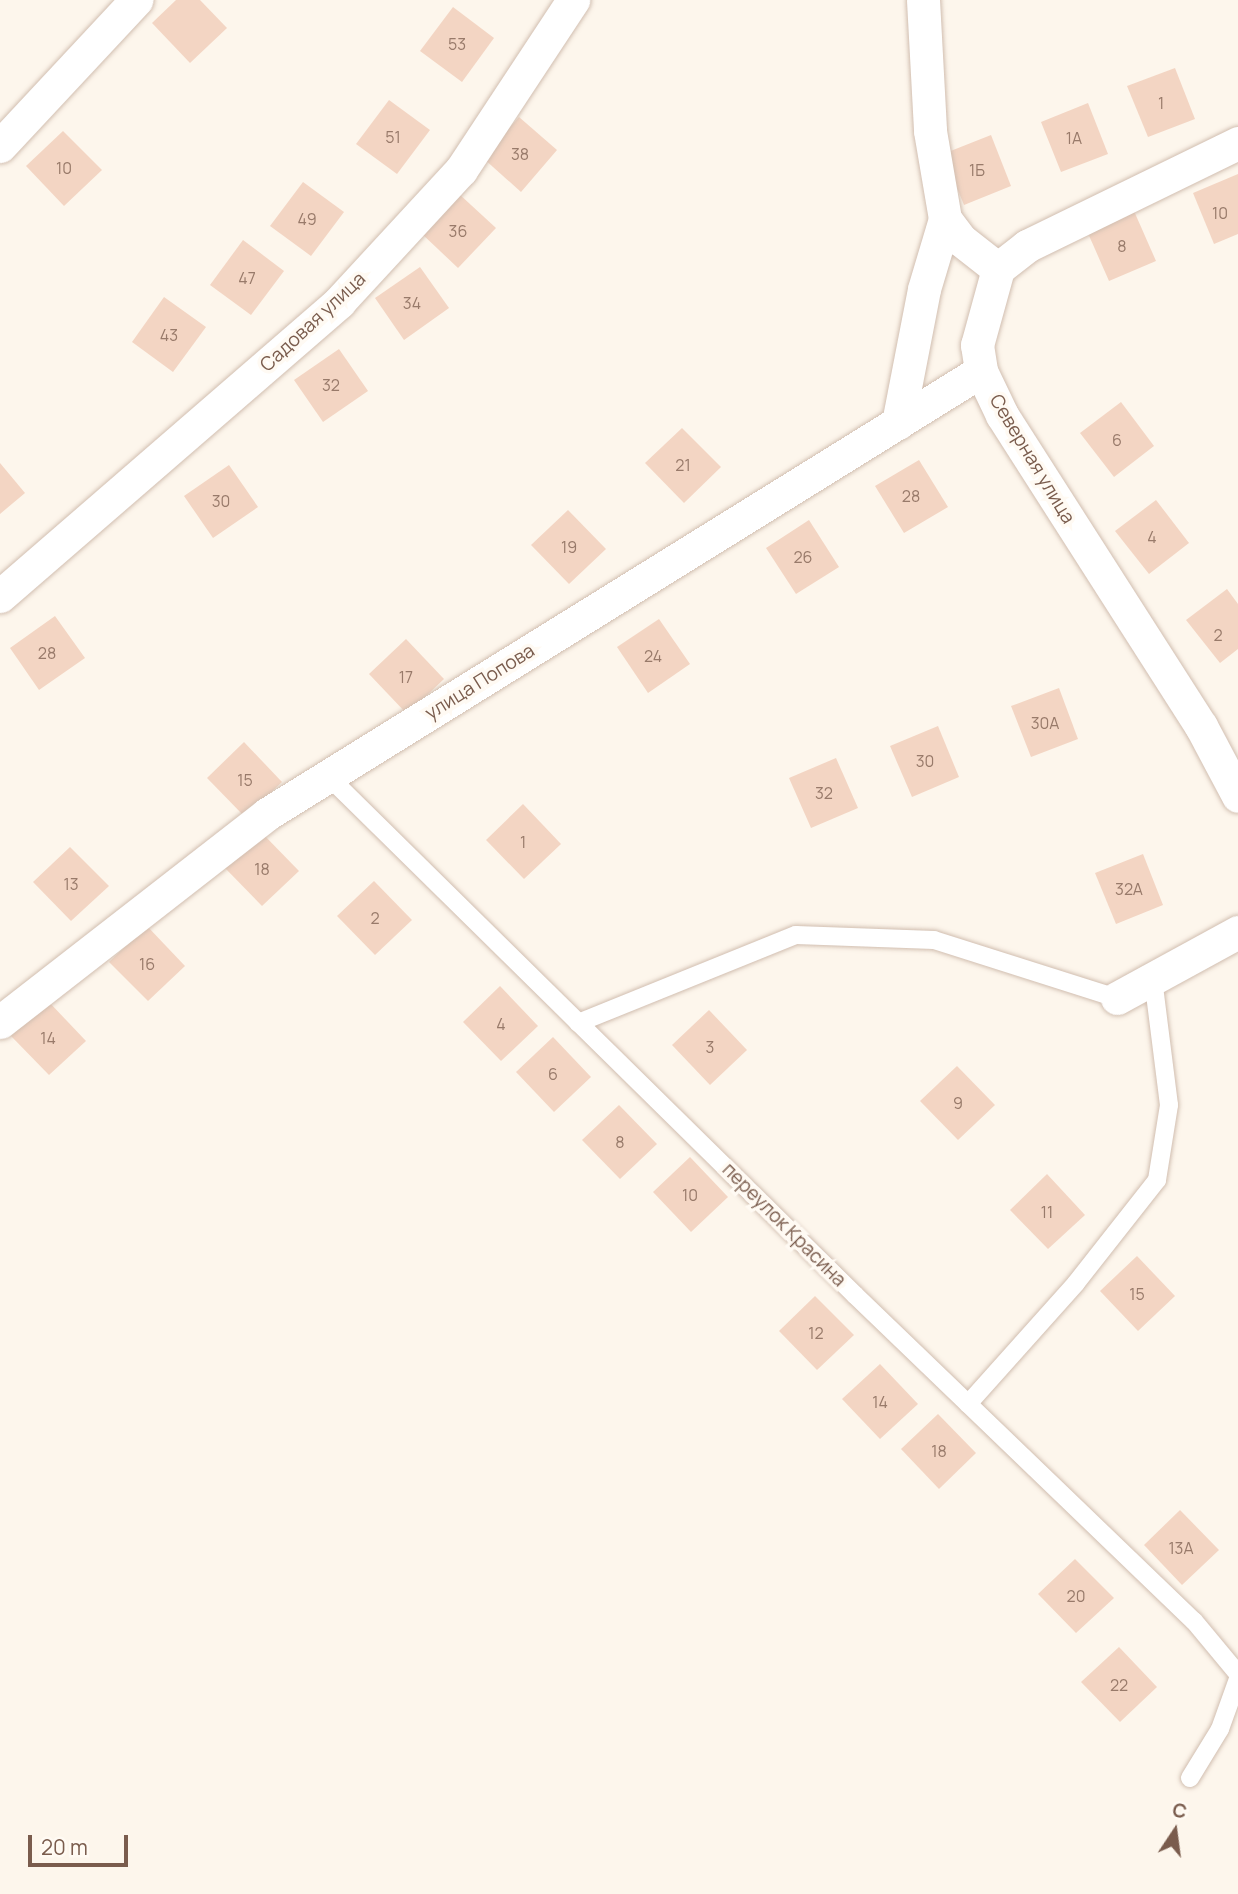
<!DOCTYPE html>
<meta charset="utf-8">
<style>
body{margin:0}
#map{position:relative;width:1238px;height:1894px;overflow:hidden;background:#fdf6ec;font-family:Manrope,sans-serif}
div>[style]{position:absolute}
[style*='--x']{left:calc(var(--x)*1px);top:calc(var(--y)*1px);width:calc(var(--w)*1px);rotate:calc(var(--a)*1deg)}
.building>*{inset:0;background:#f3d5c3}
.roads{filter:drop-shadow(0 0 2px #d1beb0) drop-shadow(0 0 2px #d1beb0)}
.service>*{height:18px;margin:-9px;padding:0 9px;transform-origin:9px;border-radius:9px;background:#fff}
.minor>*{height:33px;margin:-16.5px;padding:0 16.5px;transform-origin:16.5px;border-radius:16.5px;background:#fff}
span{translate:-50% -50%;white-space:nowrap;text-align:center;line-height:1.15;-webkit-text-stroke:7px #fffaf3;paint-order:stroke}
.number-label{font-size:16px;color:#987a6a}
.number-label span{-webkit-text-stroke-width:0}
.street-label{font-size:19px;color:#7a5c4d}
.north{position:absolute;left:1140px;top:1796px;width:70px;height:70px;-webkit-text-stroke:5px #fffaf3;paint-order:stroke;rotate:13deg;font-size:19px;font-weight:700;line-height:28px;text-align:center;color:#7a5c4d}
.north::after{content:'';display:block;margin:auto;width:24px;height:32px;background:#7a5c4d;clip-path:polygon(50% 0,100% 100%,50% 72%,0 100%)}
.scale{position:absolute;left:28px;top:1835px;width:100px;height:32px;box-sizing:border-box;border:4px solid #7a5c4d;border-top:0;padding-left:9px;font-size:21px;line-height:24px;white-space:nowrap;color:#7a5c4d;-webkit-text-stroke:5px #fffaf3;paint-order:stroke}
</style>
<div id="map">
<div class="building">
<i style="clip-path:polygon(176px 0,200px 0,227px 28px,190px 63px,152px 23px)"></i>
<i style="clip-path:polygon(453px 7px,494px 38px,462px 82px,420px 51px)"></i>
<i style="clip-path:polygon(1175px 68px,1195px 119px,1148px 137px,1127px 86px)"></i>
<i style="clip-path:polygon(389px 100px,430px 130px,397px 174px,356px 144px)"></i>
<i style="clip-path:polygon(1088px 103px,1108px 154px,1061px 172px,1041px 122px)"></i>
<i style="clip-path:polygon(519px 117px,557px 150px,521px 192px,483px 158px)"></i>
<i style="clip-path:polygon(63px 131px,102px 170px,64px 206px,26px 166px)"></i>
<i style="clip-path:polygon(991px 135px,1011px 186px,964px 205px,943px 154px)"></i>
<i style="clip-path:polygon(1238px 174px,1238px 234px,1214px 244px,1193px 193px)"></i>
<i style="clip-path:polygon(303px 182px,344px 212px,311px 256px,270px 226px)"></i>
<i style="clip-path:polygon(458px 193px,496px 228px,458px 268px,421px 233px)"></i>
<i style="clip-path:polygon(1134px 211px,1156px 261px,1109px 281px,1087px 231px)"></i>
<i style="clip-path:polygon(243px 240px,284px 271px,251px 315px,210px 285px)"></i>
<i style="clip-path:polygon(420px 267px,449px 308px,404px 340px,375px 298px)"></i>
<i style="clip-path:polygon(164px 297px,206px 327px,173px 372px,132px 342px)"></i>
<i style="clip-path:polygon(339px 349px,368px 391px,323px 422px,294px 380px)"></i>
<i style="clip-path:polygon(1121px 402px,1154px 446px,1114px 477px,1080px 433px)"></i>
<i style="clip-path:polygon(682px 428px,721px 467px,684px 503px,645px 463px)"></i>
<i style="clip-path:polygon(919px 460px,948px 507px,904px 533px,875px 486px)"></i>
<i style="clip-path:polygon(0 463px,25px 493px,0 514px)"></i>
<i style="clip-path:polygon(229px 465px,258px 507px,213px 538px,184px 496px)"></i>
<i style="clip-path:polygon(1156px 500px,1189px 543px,1149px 574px,1115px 531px)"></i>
<i style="clip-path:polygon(568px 510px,606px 549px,569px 584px,531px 545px)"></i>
<i style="clip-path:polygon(809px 520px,839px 567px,796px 594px,766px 548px)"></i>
<i style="clip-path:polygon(1227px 589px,1238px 604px,1238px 649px,1220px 663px,1186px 620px)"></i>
<i style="clip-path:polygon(55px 616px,85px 658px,39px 690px,10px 648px)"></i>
<i style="clip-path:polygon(659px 619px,690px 664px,648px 693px,617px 647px)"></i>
<i style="clip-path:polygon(406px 639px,444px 679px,407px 714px,369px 674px)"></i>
<i style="clip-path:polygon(1059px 688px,1078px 739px,1031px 757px,1011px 706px)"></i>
<i style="clip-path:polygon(938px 726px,959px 777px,912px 797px,890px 746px)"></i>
<i style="clip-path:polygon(244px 742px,282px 782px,245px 817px,207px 778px)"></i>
<i style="clip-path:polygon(836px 758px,858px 808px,811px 828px,789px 778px)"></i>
<i style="clip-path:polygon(523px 804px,561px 844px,524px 879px,486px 840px)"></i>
<i style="clip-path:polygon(261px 832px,299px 871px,262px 906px,224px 867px)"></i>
<i style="clip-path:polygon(70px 847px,109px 886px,71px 921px,33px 882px)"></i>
<i style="clip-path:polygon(1143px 854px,1163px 905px,1116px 924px,1095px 873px)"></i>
<i style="clip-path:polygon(374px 881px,412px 920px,375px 955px,337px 916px)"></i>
<i style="clip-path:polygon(147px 926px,185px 966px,148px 1001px,109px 962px)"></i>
<i style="clip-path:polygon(500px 986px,538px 1026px,501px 1061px,463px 1022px)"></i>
<i style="clip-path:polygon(48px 1001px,86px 1041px,49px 1075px,11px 1036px)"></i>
<i style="clip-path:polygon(709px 1010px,747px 1050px,710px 1085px,672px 1045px)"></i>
<i style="clip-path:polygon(553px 1037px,591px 1077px,554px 1112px,516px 1072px)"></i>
<i style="clip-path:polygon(957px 1066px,995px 1105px,958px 1140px,920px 1101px)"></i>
<i style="clip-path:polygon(619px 1105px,657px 1144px,620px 1179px,582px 1140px)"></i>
<i style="clip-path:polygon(690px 1157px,728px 1197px,691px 1232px,653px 1192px)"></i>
<i style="clip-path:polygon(1047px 1174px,1085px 1215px,1048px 1249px,1010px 1210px)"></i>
<i style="clip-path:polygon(1137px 1256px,1175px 1296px,1138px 1331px,1100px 1291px)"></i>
<i style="clip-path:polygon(815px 1296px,854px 1335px,817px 1370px,779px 1331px)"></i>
<i style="clip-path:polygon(880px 1364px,918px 1404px,880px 1439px,842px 1399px)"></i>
<i style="clip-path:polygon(938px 1414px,976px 1453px,939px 1489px,901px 1449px)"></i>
<i style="clip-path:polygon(1180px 1510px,1219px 1550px,1182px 1585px,1144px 1545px)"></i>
<i style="clip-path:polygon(1075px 1559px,1114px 1598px,1076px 1633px,1038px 1594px)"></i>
<i style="clip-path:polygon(1119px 1647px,1157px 1687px,1120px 1722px,1081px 1682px)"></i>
</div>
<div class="roads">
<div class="service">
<i style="--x:328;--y:776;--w:740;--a:44.56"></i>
<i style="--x:855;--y:1295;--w:470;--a:43.9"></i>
<i style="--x:1194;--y:1621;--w:69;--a:50.3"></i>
<i style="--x:578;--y:1023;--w:235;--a:-22"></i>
<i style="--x:796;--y:935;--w:138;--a:2.1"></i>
<i style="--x:934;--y:940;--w:192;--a:17.6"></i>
<i style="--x:968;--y:1404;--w:162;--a:-48.2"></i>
<i style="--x:1076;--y:1283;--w:131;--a:-51.8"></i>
<i style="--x:1157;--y:1180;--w:76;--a:-80.9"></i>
<i style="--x:1169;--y:1105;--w:128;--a:-97.2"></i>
<i style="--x:1190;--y:1778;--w:57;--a:-58.5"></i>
<i style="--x:1220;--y:1729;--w:53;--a:-70.2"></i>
</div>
<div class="minor">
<i style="--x:923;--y:0;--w:131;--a:86.9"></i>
<i style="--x:930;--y:131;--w:89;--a:80.3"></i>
<i style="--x:945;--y:219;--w:26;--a:53"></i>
<i style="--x:961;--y:240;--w:47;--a:38.1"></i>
<i style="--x:1238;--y:143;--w:235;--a:154"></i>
<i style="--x:1027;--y:246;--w:37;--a:142"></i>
<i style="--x:998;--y:269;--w:79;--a:105.4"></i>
<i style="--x:977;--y:345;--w:26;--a:81"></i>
<i style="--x:981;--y:371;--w:49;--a:64.5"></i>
<i style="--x:1002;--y:415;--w:369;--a:57.4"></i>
<i style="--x:1201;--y:726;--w:79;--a:62.1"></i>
<i style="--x:0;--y:146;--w:200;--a:-47"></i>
<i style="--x:898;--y:423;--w:136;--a:-79"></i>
<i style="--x:924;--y:289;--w:73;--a:-73.3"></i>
<i style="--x:0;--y:596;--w:449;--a:-40.9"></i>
<i style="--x:339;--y:302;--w:180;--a:-47.3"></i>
<i style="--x:461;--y:170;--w:204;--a:-56.6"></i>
<i style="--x:1117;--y:998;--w:138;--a:-28.6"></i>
<i style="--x:0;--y:1022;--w:338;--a:-37.9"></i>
<i style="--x:267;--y:814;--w:840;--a:-31.82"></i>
</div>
</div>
<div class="number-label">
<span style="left:457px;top:44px">53</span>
<span style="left:1161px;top:103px">1</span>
<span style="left:393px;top:137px">51</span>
<span style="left:1074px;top:138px">1А</span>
<span style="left:520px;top:154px">38</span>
<span style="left:64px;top:168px">10</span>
<span style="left:977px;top:170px">1Б</span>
<span style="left:1220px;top:213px">10</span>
<span style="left:307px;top:219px">49</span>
<span style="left:458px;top:231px">36</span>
<span style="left:1122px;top:246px">8</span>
<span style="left:247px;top:278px">47</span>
<span style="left:412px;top:303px">34</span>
<span style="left:169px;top:335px">43</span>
<span style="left:331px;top:385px">32</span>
<span style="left:1117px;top:440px">6</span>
<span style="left:683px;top:465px">21</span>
<span style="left:911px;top:496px">28</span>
<span style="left:221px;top:501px">30</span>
<span style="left:1152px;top:537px">4</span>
<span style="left:569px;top:547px">19</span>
<span style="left:803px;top:557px">26</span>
<span style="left:1218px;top:635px">2</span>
<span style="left:47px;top:653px">28</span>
<span style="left:653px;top:656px">24</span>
<span style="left:406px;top:677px">17</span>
<span style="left:1045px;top:723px">30А</span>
<span style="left:925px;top:761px">30</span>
<span style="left:245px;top:780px">15</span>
<span style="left:824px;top:793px">32</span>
<span style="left:523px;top:842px">1</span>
<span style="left:262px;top:869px">18</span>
<span style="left:71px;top:884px">13</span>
<span style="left:1129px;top:889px">32А</span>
<span style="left:375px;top:918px">2</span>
<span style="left:147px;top:964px">16</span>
<span style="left:501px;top:1024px">4</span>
<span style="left:48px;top:1038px">14</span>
<span style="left:710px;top:1047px">3</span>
<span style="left:553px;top:1074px">6</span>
<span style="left:958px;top:1103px">9</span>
<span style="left:620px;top:1142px">8</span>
<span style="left:690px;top:1195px">10</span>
<span style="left:1047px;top:1212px">11</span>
<span style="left:1137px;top:1294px">15</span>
<span style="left:816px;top:1333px">12</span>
<span style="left:880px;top:1402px">14</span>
<span style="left:939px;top:1451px">18</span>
<span style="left:1181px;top:1548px">13А</span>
<span style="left:1076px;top:1596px">20</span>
<span style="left:1119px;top:1685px">22</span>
</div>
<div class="street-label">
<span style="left:313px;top:322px;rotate:-43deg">Садовая улица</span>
<span style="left:1032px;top:459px;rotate:59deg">Северная улица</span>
<span style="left:480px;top:682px;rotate:-32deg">улица Попова</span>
<span style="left:784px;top:1225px;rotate:45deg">переулок Красина</span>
</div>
<div class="north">С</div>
<div class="scale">20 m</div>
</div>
